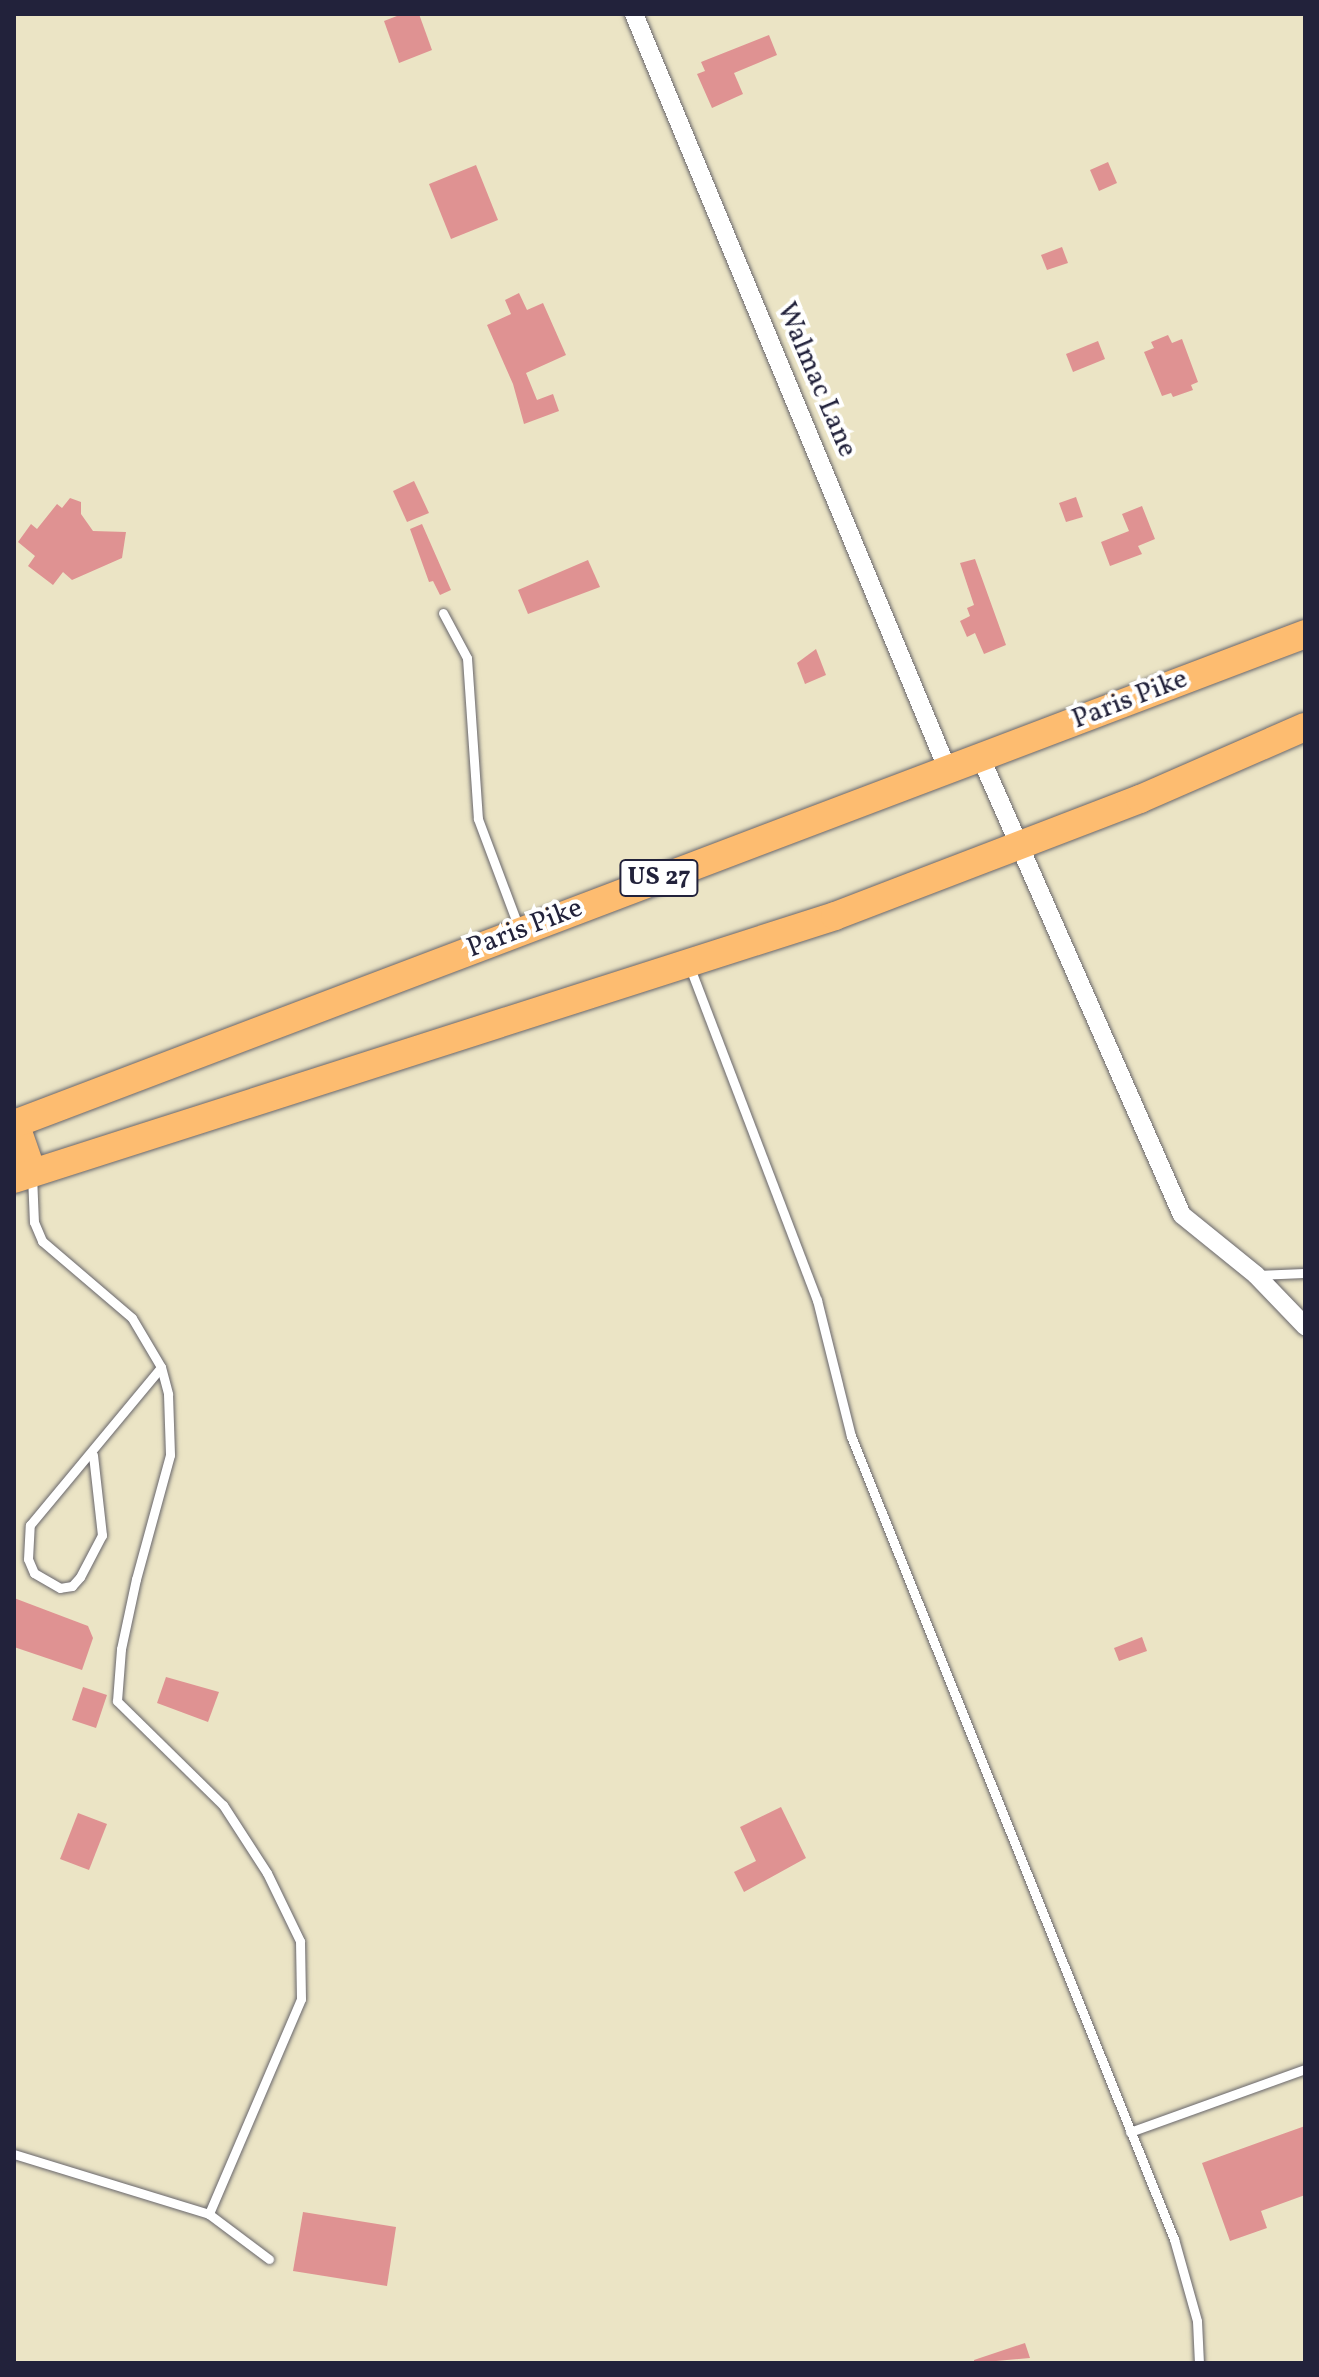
<!DOCTYPE html>
<style>
body{margin:0}
#map{position:relative;width:1319px;height:2377px;overflow:hidden;background:#ebe4c5;font-family:Vollkorn,serif}
div>[style]{position:absolute}
[style*='--x']{left:calc(var(--x)*1px);top:calc(var(--y)*1px);width:calc(var(--w)*1px);rotate:calc(var(--a)*1deg)}
.building>*{inset:0;background:#df9292}
.roads{filter:drop-shadow(0 0 2px #68666b) drop-shadow(0 0 2px #68666b)}
.service>*{height:9px;margin:-4.5px;padding:0 4.5px;transform-origin:4.5px;border-radius:4.5px;background:#fff}
.minor>*{height:18px;margin:-9px;padding:0 9px;transform-origin:9px;border-radius:9px;background:#fff}
.trunk>*{height:28px;margin:-14px;padding:0 14px;transform-origin:14px;border-radius:14px;background:#fdbc70}
span{translate:-50% -50%;white-space:nowrap;text-align:center;line-height:1.15;-webkit-text-stroke:8px #fff;paint-order:stroke}
.shield-label span{padding:2px 6px;background:#fff;border:2px solid;border-radius:6px;-webkit-text-stroke-width:0}
.shield-label{font-size:26px;color:#22223b;font-weight:700}
.street-label{font-size:28px;color:#22223b}
.frame{position:absolute;inset:0;border:16px solid #22223b;pointer-events:none}
</style>
<div id="map">
<div class="building">
<i style="clip-path:polygon(402px 14px,419px 14px,432px 50px,399px 63px,384px 21px)"></i>
<i style="clip-path:polygon(769px 35px,777px 55px,734px 73px,743px 94px,712px 108px,697px 74px,705px 71px,701px 62px)"></i>
<i style="clip-path:polygon(1108px 162px,1117px 183px,1099px 191px,1090px 170px)"></i>
<i style="clip-path:polygon(476px 165px,498px 220px,451px 239px,429px 184px)"></i>
<i style="clip-path:polygon(1062px 247px,1068px 263px,1047px 270px,1041px 255px)"></i>
<i style="clip-path:polygon(519px 293px,527px 310px,543px 303px,566px 355px,526px 373px,537px 400px,553px 394px,559px 411px,524px 424px,513px 384px,487px 325px,511px 314px,505px 300px)"></i>
<i style="clip-path:polygon(1168px 335px,1172px 343px,1182px 339px,1198px 382px,1191px 385px,1193px 390px,1173px 397px,1171px 393px,1162px 396px,1144px 352px,1154px 348px,1151px 342px)"></i>
<i style="clip-path:polygon(1098px 341px,1105px 359px,1073px 372px,1066px 354px)"></i>
<i style="clip-path:polygon(414px 481px,429px 513px,407px 522px,393px 491px)"></i>
<i style="clip-path:polygon(1076px 497px,1083px 517px,1066px 522px,1059px 503px)"></i>
<i style="clip-path:polygon(70px 498px,81px 502px,81px 514px,93px 531px,126px 532px,122px 558px,72px 580px,63px 572px,53px 585px,28px 566px,35px 556px,18px 542px,31px 524px,37px 529px,57px 504px,62px 508px)"></i>
<i style="clip-path:polygon(1142px 506px,1155px 539px,1138px 546px,1142px 554px,1110px 566px,1101px 542px,1129px 531px,1122px 514px)"></i>
<i style="clip-path:polygon(422px 524px,451px 590px,440px 595px,433px 581px,429px 582px,410px 529px)"></i>
<i style="clip-path:polygon(975px 559px,1006px 645px,984px 654px,975px 633px,967px 637px,960px 621px,970px 616px,967px 608px,974px 605px,960px 563px)"></i>
<i style="clip-path:polygon(588px 560px,600px 587px,528px 614px,518px 590px)"></i>
<i style="clip-path:polygon(816px 649px,826px 675px,805px 684px,797px 663px)"></i>
<i style="clip-path:polygon(14px 1598px,88px 1626px,93px 1638px,82px 1670px,14px 1647px)"></i>
<i style="clip-path:polygon(1142px 1637px,1147px 1651px,1119px 1661px,1114px 1648px)"></i>
<i style="clip-path:polygon(166px 1677px,219px 1692px,208px 1722px,157px 1703px)"></i>
<i style="clip-path:polygon(83px 1687px,107px 1695px,96px 1728px,72px 1720px)"></i>
<i style="clip-path:polygon(781px 1807px,806px 1858px,744px 1892px,734px 1872px,756px 1861px,740px 1827px)"></i>
<i style="clip-path:polygon(78px 1813px,107px 1824px,89px 1870px,60px 1859px)"></i>
<i style="clip-path:polygon(1305px 2126px,1305px 2195px,1261px 2211px,1267px 2228px,1230px 2241px,1202px 2163px)"></i>
<i style="clip-path:polygon(303px 2212px,396px 2227px,387px 2286px,293px 2271px)"></i>
<i style="clip-path:polygon(1025px 2343px,1030px 2358px,974px 2363px,974px 2360px)"></i>
</div>
<div class="roads">
<div class="service">
<i style="--x:443;--y:613;--w:51;--a:61.9"></i>
<i style="--x:467;--y:658;--w:161;--a:86.1"></i>
<i style="--x:478;--y:819;--w:116;--a:69.4"></i>
<i style="--x:689;--y:965;--w:359;--a:69.1"></i>
<i style="--x:817;--y:1300;--w:140;--a:76"></i>
<i style="--x:851;--y:1436;--w:866;--a:68.09"></i>
<i style="--x:1174;--y:2239;--w:85;--a:74.3"></i>
<i style="--x:1197;--y:2321;--w:42;--a:87.3"></i>
<i style="--x:32;--y:1175;--w:47;--a:87.6"></i>
<i style="--x:34;--y:1222;--w:21;--a:67"></i>
<i style="--x:42;--y:1241;--w:118;--a:40.5"></i>
<i style="--x:132;--y:1318;--w:57;--a:59.4"></i>
<i style="--x:161;--y:1367;--w:28;--a:75"></i>
<i style="--x:168;--y:1394;--w:61;--a:88.1"></i>
<i style="--x:170;--y:1455;--w:129;--a:105.3"></i>
<i style="--x:136;--y:1579;--w:72;--a:102.1"></i>
<i style="--x:121;--y:1649;--w:52;--a:94.4"></i>
<i style="--x:117;--y:1701;--w:148;--a:44.5"></i>
<i style="--x:223;--y:1805;--w:81;--a:57.1"></i>
<i style="--x:267;--y:1873;--w:76;--a:64.1"></i>
<i style="--x:300;--y:1941;--w:58;--a:89"></i>
<i style="--x:301;--y:1999;--w:234;--a:113.2"></i>
<i style="--x:1256;--y:1275;--w:49;--a:-2.3"></i>
<i style="--x:93;--y:1455;--w:81;--a:83.6"></i>
<i style="--x:102;--y:1535;--w:47;--a:117.6"></i>
<i style="--x:80;--y:1577;--w:12;--a:132"></i>
<i style="--x:72;--y:1586;--w:12;--a:171"></i>
<i style="--x:60;--y:1588;--w:30;--a:-150"></i>
<i style="--x:34;--y:1573;--w:15;--a:-113"></i>
<i style="--x:28;--y:1559;--w:34;--a:-87"></i>
<i style="--x:30;--y:1525;--w:205;--a:-50.3"></i>
<i style="--x:1130;--y:2132;--w:186;--a:-19.8"></i>
<i style="--x:14;--y:2154;--w:204;--a:17.1"></i>
<i style="--x:209;--y:2214;--w:75;--a:36.9"></i>
</div>
<div class="minor">
<i style="--x:634;--y:14;--w:816;--a:67.46"></i>
<i style="--x:980;--y:756;--w:501;--a:66.25"></i>
<i style="--x:1182;--y:1215;--w:95;--a:39"></i>
<i style="--x:1256;--y:1275;--w:71;--a:46.1"></i>
</div>
<div class="trunk">
<i style="--x:15;--y:1123;--w:52;--a:70.9"></i>
<i style="--x:14;--y:1124;--w:1381;--a:-20.78"></i>
<i style="--x:14;--y:1179;--w:862;--a:-17.76"></i>
<i style="--x:835;--y:916;--w:327;--a:-21"></i>
<i style="--x:1140;--y:799;--w:180;--a:-23.6"></i>
</div>
</div>
<div class="shield-label">
<span style="left:659px;top:878px">US 27</span>
</div>
<div class="street-label">
<span style="left:816px;top:380px;rotate:67deg">Walmac Lane</span>
<span style="left:1130px;top:700px;rotate:-21deg">Paris Pike</span>
<span style="left:525px;top:929px;rotate:-21deg">Paris Pike</span>
</div>
<div class="frame"></div>
</div>
